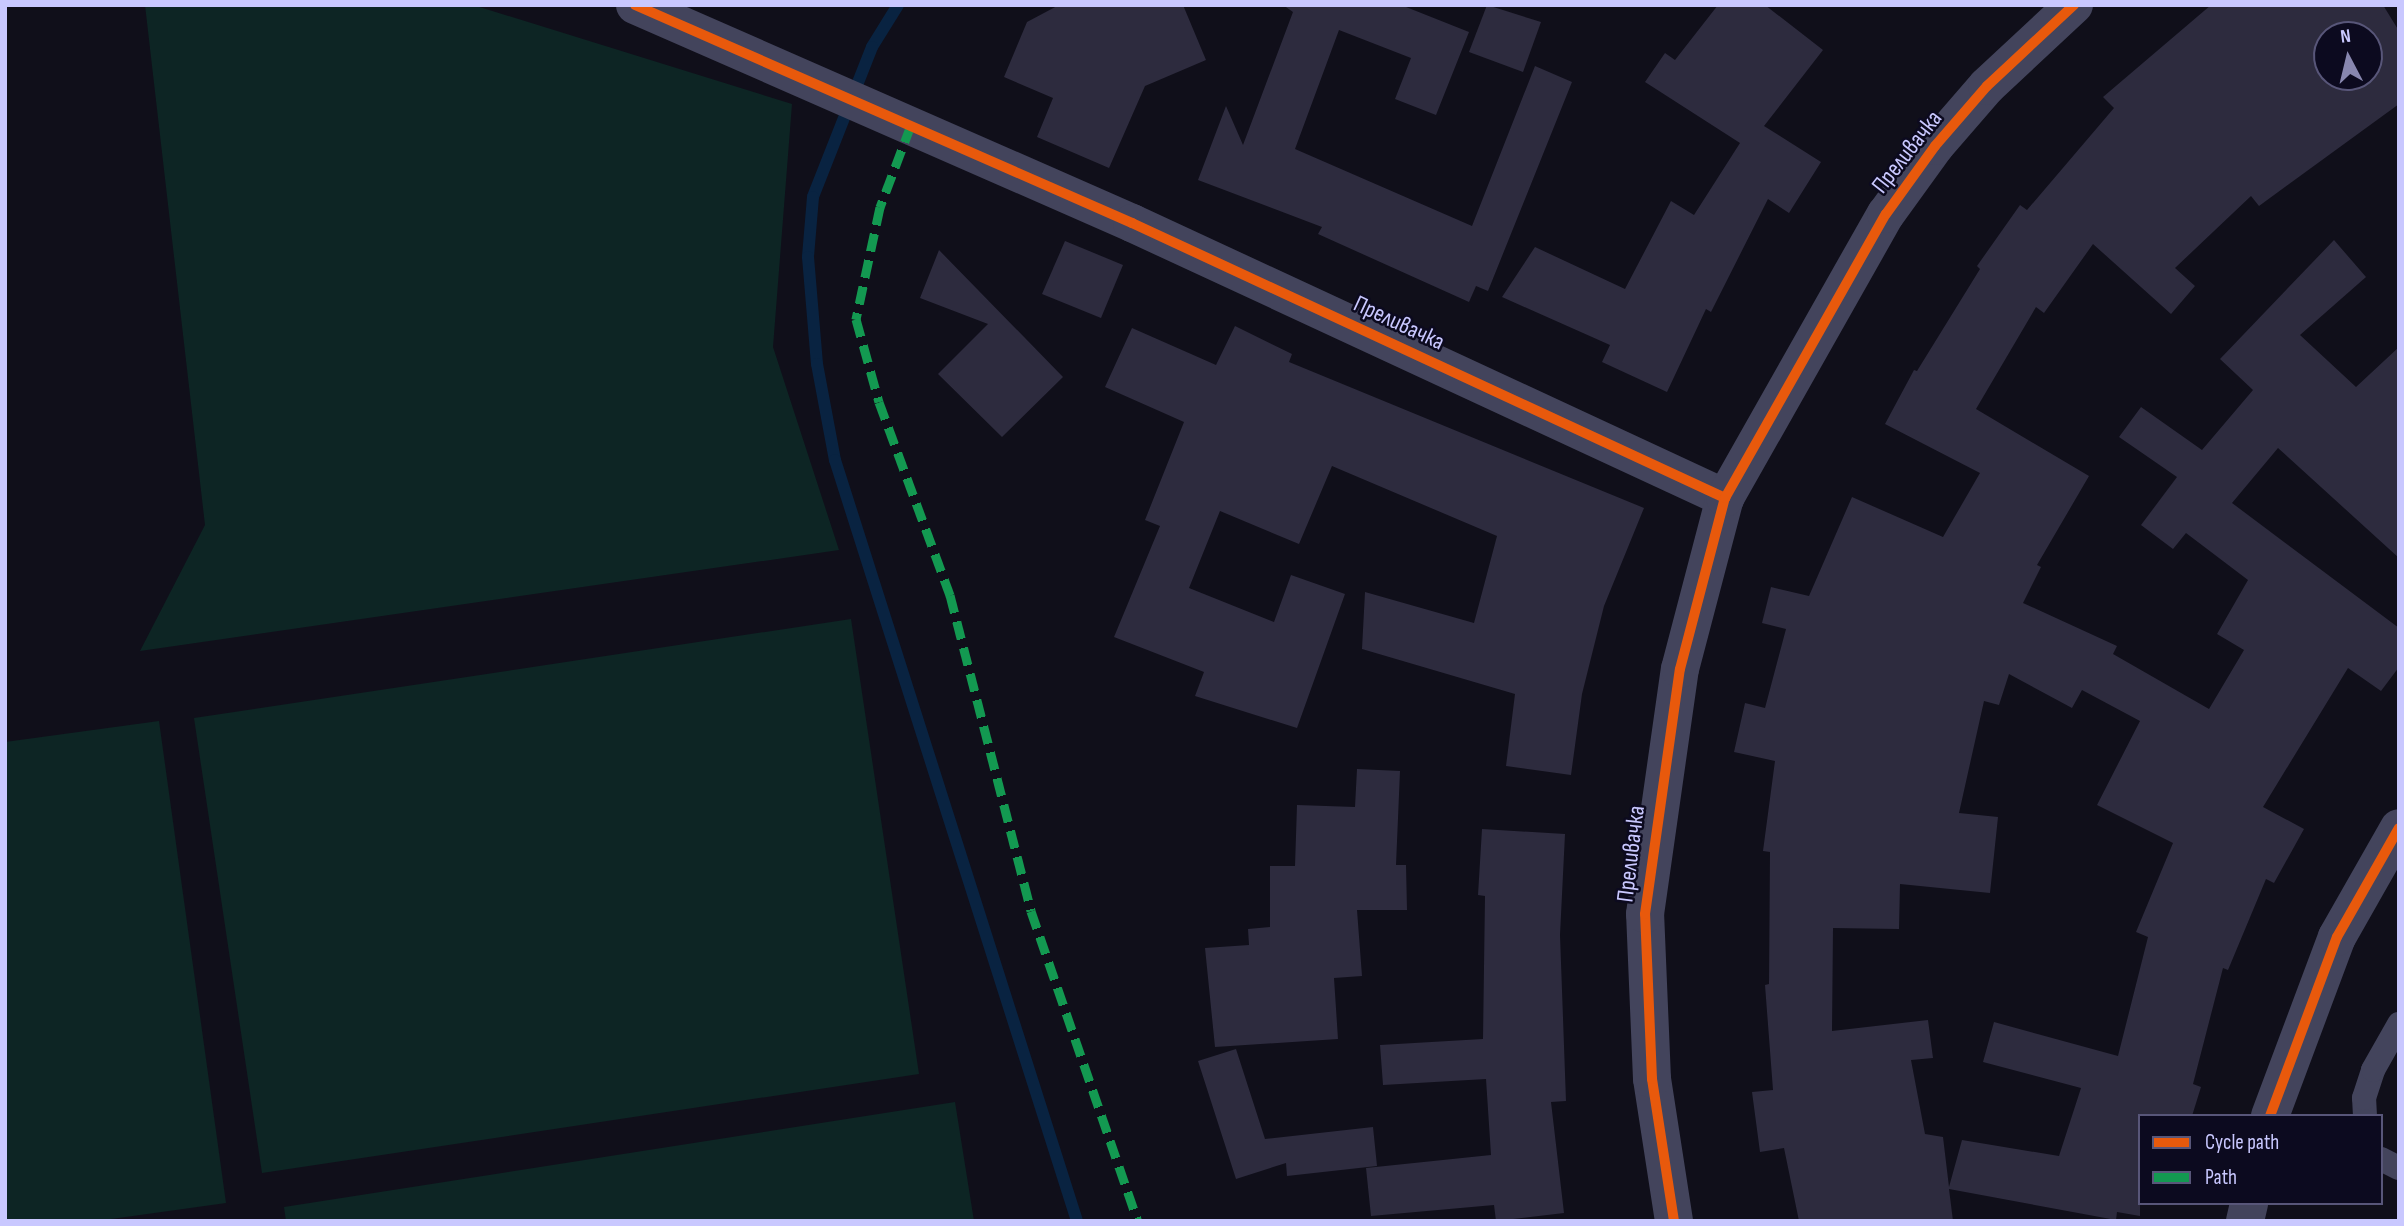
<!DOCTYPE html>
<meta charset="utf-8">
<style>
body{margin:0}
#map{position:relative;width:2404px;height:1226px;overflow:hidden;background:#100f1a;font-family:"Sofia Sans Condensed",sans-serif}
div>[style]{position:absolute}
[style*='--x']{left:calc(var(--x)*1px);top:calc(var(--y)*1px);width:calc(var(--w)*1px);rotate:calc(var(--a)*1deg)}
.green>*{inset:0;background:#0d2524}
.stream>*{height:12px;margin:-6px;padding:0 6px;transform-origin:6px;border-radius:6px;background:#092341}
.building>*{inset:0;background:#2d2b3e}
.service>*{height:24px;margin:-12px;padding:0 12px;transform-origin:12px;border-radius:12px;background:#43445c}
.minor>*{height:38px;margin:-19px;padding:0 19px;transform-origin:19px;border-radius:19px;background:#43445c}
.quiet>*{height:9px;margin-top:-4.5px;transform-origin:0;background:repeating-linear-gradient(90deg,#139951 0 18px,transparent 0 27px)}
.cycleway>*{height:10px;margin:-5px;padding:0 5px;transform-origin:5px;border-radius:5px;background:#e8590c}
span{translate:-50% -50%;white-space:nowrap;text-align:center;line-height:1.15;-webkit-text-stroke:5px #0c0a1f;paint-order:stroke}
.street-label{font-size:24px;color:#c9c8ff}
.frame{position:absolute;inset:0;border:7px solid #c9c8ff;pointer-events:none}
.legend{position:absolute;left:2138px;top:1114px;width:245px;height:91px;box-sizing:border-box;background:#0c0a1f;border:2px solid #585679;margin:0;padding:9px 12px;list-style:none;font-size:21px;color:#c9c8ff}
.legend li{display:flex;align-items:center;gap:14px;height:35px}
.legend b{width:35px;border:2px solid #585679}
.north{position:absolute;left:2313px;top:21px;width:70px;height:70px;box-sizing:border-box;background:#0c0a1f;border:2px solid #585679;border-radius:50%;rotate:353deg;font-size:19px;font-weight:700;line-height:28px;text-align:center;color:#c9c8ff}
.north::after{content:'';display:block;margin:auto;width:24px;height:32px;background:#8887af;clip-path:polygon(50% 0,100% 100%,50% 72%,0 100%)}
</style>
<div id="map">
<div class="green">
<i style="clip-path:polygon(145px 5px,473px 5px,792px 104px,773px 347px,839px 550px,140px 651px,205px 525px)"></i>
<i style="clip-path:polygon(851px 619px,919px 1074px,262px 1173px,194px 718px)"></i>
<i style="clip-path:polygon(159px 721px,226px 1203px,97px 1221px,5px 1221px,5px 742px)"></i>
<i style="clip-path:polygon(955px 1102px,974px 1221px,286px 1221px,284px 1207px)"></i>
</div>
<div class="stream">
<i style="--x:898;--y:5;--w:49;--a:121.8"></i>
<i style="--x:872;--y:47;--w:161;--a:111.5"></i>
<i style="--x:813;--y:197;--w:60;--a:94.8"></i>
<i style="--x:808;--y:257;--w:107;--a:85.2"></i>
<i style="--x:817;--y:364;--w:98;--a:79.4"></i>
<i style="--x:835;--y:460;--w:799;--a:72.36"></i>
</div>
<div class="building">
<i style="clip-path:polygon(1059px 5px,1183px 5px,1206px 60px,1145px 86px,1109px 168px,1037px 137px,1053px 98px,1004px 77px,1027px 22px)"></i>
<i style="clip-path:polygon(1283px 5px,1401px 5px,1469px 32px,1436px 115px,1395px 99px,1411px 58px,1339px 30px,1295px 149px,1472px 226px,1535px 66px,1572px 82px,1488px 291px,1476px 286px,1469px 302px,1318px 234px,1322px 227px,1198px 180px,1226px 106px,1243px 145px,1293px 12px)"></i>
<i style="clip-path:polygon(1487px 5px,1541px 22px,1523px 72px,1469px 52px)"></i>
<i style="clip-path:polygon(1718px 5px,1765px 5px,1823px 50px,1764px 126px,1821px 162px,1789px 213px,1768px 199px,1711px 312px,1706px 309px,1667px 392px,1602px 362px,1610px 345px,1502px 297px,1535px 247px,1625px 289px,1671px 201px,1694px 215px,1740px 143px,1645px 82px,1665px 53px,1675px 60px)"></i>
<i style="clip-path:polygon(evenodd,2211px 5px,2383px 5px,2399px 31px,2399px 104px,2259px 206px,2251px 196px,2175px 268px,2195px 286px,2171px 314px,2093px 244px,2044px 313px,2036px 307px,1976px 409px,2089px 476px,2037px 565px,2041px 567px,2023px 603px,2117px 646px,2113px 654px,2209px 709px,2244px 650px,2217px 634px,2248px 580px,2186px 533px,2173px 549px,2141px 525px,2177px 477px,2119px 437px,2141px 407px,2202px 450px,2253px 390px,2220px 359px,2334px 240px,2366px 277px,2300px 335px,2356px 387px,2399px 347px,2399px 558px,2278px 448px,2232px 503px,2399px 628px,2399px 667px,2381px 691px,2348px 668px,2263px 807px,2304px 829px,2274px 883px,2266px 879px,2228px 970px,2223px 968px,2193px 1084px,2201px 1087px,2192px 1116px,2140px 1116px,2140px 1216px,2117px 1212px,2116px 1220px,1949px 1189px,1953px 1221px,1799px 1221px,1784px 1148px,1760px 1152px,1752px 1092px,1773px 1090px,1765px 985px,1769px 984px,1770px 852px,1763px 851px,1775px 761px,1734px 752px,1745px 703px,1765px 708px,1786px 629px,1762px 623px,1771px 587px,1809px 596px,1852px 497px,1943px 537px,1980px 473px,1885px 424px,1914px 370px,1917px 371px,1980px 269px,1977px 266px,2020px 205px,2027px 210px,2114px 108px,2103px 97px,2211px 5px,2327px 35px,2369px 35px,2369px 77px,2327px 77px,2327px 35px,2211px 5px,2009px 674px,2072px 708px,2082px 690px,2140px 721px,2097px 805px,2173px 843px,2136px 932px,2148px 937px,2118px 1056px,1994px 1022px,1983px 1062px,2081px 1088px,2059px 1156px,1962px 1140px,1949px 1187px,1943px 1137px,1925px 1134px,1911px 1060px,1933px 1058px,1928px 1020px,1832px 1031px,1833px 928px,1899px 929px,1900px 884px,1990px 893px,1998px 817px,1959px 813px,1984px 701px,1999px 705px,2009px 674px)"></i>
<i style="clip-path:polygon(1065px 241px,1123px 265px,1101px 318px,1042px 294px)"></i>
<i style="clip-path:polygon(939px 250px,1063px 377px,1002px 437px,938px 374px,988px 324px,920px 298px)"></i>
<i style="clip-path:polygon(1235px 326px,1292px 354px,1289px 362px,1644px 508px,1604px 606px,1582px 694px,1571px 775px,1506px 766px,1515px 694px,1362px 649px,1365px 592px,1474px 623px,1497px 536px,1332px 466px,1299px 544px,1220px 511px,1189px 588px,1274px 622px,1291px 575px,1345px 594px,1297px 728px,1195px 696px,1204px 672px,1114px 637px,1160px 526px,1145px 520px,1184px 422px,1105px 387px,1132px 328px,1216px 365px)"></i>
<i style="clip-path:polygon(1357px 769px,1400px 771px,1396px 865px,1406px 865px,1407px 910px,1357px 910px,1362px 976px,1334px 978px,1338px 1039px,1215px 1047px,1205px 948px,1249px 945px,1248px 929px,1270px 927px,1270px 866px,1295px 866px,1297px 805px,1355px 807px)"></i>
<i style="clip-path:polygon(1482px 829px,1565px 834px,1560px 935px,1566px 1101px,1551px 1102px,1564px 1213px,1496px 1221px,1494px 1205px,1371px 1216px,1366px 1168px,1491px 1155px,1486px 1079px,1383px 1085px,1380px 1045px,1483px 1039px,1485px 896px,1478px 895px)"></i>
<i style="clip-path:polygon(1236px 1049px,1265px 1139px,1373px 1127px,1377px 1166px,1287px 1176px,1286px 1163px,1236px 1179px,1198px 1061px)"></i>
</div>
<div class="service">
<i style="--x:2365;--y:1116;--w:18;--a:-93"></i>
<i style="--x:2364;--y:1098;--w:29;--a:-72"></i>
<i style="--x:2373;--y:1070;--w:53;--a:-60.5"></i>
<i style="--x:2381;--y:1159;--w:20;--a:27"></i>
</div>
<div class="minor">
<i style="--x:635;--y:5;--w:543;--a:23.68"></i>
<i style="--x:1132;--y:223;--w:654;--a:24.88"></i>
<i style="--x:2270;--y:1116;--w:191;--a:-69.5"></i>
<i style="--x:2337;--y:937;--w:125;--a:-60.4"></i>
<i style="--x:1674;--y:1221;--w:144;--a:-98.8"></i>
<i style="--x:1652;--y:1079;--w:165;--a:-92.4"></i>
<i style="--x:1645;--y:914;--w:247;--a:-81.9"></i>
<i style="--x:1680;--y:669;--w:177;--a:-75.3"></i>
<i style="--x:1725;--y:498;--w:326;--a:-60.5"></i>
<i style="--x:1886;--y:214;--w:84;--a:-54.2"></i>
<i style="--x:1935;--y:146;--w:79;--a:-49.1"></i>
<i style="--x:1987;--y:86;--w:119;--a:-43"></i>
<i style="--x:2245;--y:1221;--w:18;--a:-77"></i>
</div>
<div class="quiet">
<i style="--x:911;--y:125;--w:88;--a:110.7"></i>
<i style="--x:880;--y:207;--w:115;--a:102.1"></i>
<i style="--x:856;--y:319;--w:86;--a:74.5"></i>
<i style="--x:879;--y:402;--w:206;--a:69.8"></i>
<i style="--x:950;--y:595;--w:326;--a:75.6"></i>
<i style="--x:1031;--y:911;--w:328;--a:71"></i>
</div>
<div class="cycleway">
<i style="--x:635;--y:5;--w:543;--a:23.68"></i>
<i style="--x:1132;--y:223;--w:654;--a:24.88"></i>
<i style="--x:2270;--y:1116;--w:191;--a:-69.5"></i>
<i style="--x:2337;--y:937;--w:125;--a:-60.4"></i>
<i style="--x:1674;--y:1221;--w:144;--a:-98.8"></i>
<i style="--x:1652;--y:1079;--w:165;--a:-92.4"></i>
<i style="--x:1645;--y:914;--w:247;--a:-81.9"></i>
<i style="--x:1680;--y:669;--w:177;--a:-75.3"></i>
<i style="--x:1725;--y:498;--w:326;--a:-60.5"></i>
<i style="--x:1886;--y:214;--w:84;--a:-54.2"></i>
<i style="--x:1935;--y:146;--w:79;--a:-49.1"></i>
<i style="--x:1987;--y:86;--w:119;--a:-43"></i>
</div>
<div class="street-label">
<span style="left:1907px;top:152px;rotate:-52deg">Преливачка</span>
<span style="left:1399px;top:323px;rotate:25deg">Преливачка</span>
<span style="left:1631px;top:854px;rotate:-83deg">Преливачка</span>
</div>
<div class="frame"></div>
<ul class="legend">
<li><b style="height:9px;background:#e8590c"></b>Cycle path</li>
<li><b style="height:9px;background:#139951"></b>Path</li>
</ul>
<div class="north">N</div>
</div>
